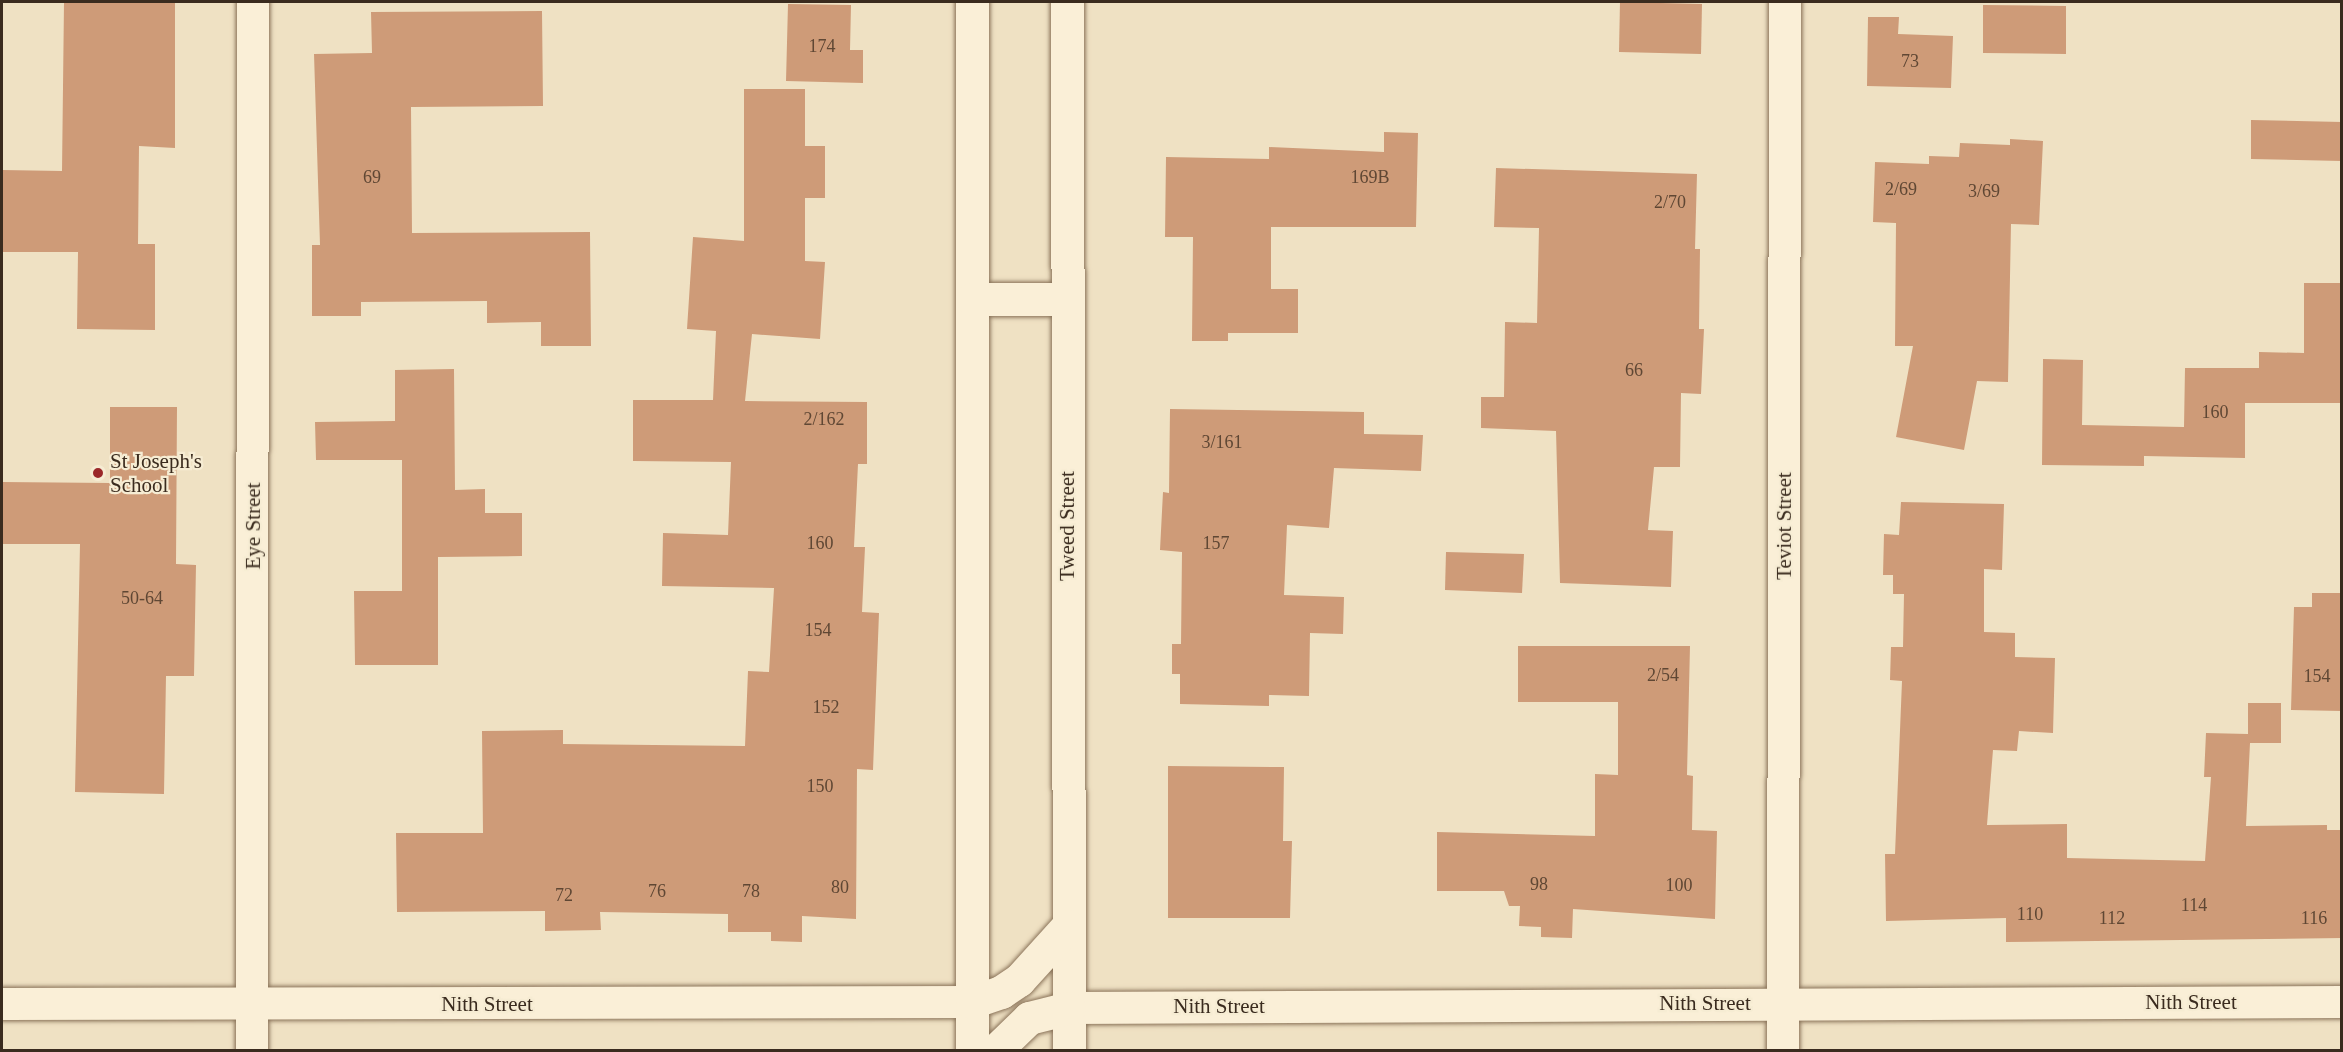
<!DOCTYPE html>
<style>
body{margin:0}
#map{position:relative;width:2343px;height:1052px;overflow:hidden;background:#efe1c3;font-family:"Times New Roman",serif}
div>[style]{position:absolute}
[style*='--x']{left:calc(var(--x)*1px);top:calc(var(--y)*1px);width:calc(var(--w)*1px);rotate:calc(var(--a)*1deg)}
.building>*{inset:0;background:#ce9b78}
.roads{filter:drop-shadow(0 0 2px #8a7359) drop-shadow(0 0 2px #8a7359)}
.street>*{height:32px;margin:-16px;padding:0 16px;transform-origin:16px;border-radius:16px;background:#faefd7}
.secondary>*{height:33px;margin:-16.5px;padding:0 16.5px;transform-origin:16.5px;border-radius:16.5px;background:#faefd7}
.dots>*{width:16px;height:16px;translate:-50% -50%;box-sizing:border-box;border:3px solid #f6ecd3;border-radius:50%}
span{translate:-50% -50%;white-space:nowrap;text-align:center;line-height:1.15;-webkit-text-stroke:4.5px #f6ecd3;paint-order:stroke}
.number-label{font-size:18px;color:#5f4734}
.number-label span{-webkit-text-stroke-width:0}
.poi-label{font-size:21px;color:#3a2b1e}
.left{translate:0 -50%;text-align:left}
.street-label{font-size:21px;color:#3a2b1e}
.frame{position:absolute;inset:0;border:3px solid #3a2b1e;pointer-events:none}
</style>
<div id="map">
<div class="building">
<i style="clip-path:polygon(64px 2px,175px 2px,175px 148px,139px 146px,138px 244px,155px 244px,155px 330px,77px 329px,78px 252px,2px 252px,2px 170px,62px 171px)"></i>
<i style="clip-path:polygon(1620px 2px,1702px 4px,1701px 54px,1619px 52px)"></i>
<i style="clip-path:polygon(788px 4px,851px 5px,850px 50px,863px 50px,863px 83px,786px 81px)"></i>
<i style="clip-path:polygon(1983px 5px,2066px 6px,2066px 54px,1983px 53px)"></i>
<i style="clip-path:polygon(542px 11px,543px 106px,411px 107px,412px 233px,590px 232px,591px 346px,541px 346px,541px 322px,487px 323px,487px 301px,361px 302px,361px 316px,312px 316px,312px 245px,320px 245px,314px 54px,372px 53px,371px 12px)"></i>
<i style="clip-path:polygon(1868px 17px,1899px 17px,1898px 34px,1953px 36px,1951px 88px,1867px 86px)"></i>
<i style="clip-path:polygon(744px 89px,805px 89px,805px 146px,825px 146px,825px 198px,805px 198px,805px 261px,825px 262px,820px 339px,752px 334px,745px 401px,867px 402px,867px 464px,858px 464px,854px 547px,865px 547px,862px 612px,879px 613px,873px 770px,857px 769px,856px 919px,802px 916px,802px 942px,771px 941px,771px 932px,728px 932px,728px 914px,600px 912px,601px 930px,545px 931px,545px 911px,397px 912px,396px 833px,483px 833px,482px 731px,563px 730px,563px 744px,745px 746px,748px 671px,769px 672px,774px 588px,662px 586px,663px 533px,728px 535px,731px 462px,633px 461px,633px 400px,713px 400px,716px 331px,687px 329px,693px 237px,744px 241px)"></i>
<i style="clip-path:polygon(2251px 120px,2342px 122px,2342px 161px,2251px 159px)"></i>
<i style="clip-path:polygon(1384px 132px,1418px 133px,1416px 227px,1271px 227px,1271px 289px,1298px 289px,1298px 333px,1228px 333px,1228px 341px,1192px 341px,1193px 237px,1165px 237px,1166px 157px,1269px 159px,1269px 147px,1384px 152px)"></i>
<i style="clip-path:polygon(2010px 139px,2043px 141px,2039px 225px,2011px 224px,2008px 382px,1977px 381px,1964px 450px,1896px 437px,1913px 346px,1895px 346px,1896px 223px,1873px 222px,1875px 162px,1929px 164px,1929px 156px,1959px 157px,1960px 143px,2010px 145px)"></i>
<i style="clip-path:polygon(1496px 168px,1697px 174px,1695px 249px,1700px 249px,1699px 329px,1704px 329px,1701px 394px,1681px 393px,1680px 467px,1654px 467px,1648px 530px,1673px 531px,1671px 587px,1560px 583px,1556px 431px,1481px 428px,1481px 397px,1504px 397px,1505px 322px,1537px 323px,1539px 228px,1494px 227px)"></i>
<i style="clip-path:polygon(2304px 283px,2342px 283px,2342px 403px,2245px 403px,2245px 458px,2144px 456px,2144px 466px,2042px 465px,2043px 359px,2083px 360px,2082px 425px,2184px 427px,2185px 368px,2259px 368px,2259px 352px,2304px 353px)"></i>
<i style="clip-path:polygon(454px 369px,455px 490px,485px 489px,485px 513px,522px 513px,522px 556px,438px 557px,438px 665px,355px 665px,354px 591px,402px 591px,402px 460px,316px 460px,315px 422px,395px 421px,395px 370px)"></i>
<i style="clip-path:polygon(110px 407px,177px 407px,176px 564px,196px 565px,194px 676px,166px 676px,164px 794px,75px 792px,80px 544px,2px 544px,2px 482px,110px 483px)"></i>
<i style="clip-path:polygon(1170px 409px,1364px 412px,1364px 434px,1423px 435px,1421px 471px,1334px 468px,1329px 528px,1287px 525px,1284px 595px,1344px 597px,1343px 634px,1310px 633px,1309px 696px,1269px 695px,1269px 706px,1180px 704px,1180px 674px,1172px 674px,1172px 644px,1181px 644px,1182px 552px,1160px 550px,1163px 492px,1169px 493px)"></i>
<i style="clip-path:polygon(1901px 502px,2004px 504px,2002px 570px,1984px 569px,1984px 632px,2015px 633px,2015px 657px,2055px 658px,2053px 733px,2019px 731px,2017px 751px,1993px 750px,1987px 825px,2067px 824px,2067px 858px,2205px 861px,2211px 777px,2204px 777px,2206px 733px,2248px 734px,2248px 703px,2281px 703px,2281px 743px,2250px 743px,2246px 826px,2327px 825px,2327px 830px,2342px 830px,2342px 938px,2006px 942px,2006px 918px,1886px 921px,1885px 854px,1895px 854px,1902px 681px,1890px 680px,1891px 647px,1903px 647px,1904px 594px,1893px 594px,1893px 575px,1883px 575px,1884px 534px,1899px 535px)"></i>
<i style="clip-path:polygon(1446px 552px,1524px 554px,1522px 593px,1445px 590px)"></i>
<i style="clip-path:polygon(2312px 593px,2342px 593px,2342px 711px,2291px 710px,2294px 607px,2312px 607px)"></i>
<i style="clip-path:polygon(1518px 646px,1690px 646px,1687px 775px,1693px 776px,1692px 830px,1717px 831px,1715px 919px,1573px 909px,1572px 938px,1541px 937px,1541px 927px,1519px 926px,1520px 906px,1509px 906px,1504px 891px,1437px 891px,1437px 832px,1595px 836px,1595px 774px,1618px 775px,1618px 702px,1518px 702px)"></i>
<i style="clip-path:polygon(1168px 766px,1284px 767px,1283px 841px,1292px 841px,1290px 918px,1168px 918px)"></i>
</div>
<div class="roads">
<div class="street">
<i style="--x:2;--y:1004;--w:970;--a:-0.12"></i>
<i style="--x:1069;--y:1008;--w:1273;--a:-0.27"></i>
<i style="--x:252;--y:1050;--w:1048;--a:-89.95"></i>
<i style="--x:1783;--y:1050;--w:1048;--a:-89.89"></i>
</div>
<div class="secondary">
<i style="--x:972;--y:2;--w:1048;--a:90"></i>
<i style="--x:1067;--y:2;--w:1048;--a:89.89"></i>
<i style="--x:972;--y:299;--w:95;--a:0"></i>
<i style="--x:972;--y:1002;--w:31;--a:-19"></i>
<i style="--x:1001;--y:992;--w:22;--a:-34"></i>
<i style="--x:1019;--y:980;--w:73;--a:-47.8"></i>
<i style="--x:996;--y:1050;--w:46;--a:-44.1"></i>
<i style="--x:1029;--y:1018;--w:41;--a:-14"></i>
</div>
</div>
<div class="dots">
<i style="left:98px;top:473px;background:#9b282a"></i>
</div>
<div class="number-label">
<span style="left:822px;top:46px">174</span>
<span style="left:1910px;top:61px">73</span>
<span style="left:372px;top:177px">69</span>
<span style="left:1370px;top:177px">169B</span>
<span style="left:1901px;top:189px">2/69</span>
<span style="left:1984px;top:191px">3/69</span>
<span style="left:1670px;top:202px">2/70</span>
<span style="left:1634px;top:370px">66</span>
<span style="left:2215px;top:412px">160</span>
<span style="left:824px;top:419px">2/162</span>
<span style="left:1222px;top:442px">3/161</span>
<span style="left:820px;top:543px">160</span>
<span style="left:1216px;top:543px">157</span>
<span style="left:142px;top:598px">50-64</span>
<span style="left:818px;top:630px">154</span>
<span style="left:1663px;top:675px">2/54</span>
<span style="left:2317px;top:676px">154</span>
<span style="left:826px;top:707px">152</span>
<span style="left:820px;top:786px">150</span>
<span style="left:1539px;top:884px">98</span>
<span style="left:1679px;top:885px">100</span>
<span style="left:840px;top:887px">80</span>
<span style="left:657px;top:891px">76</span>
<span style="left:751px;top:891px">78</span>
<span style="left:564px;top:895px">72</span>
<span style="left:2194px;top:905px">114</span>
<span style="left:2030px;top:914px">110</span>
<span style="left:2112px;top:918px">112</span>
<span style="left:2314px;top:918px">116</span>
</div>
<div class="poi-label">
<span class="left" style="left:110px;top:473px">St Joseph's<br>School</span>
</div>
<div class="street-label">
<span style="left:253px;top:526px;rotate:-90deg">Eye Street</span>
<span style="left:1067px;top:526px;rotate:-90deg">Tweed Street</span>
<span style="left:1784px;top:526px;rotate:-90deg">Teviot Street</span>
<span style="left:2191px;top:1002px">Nith Street</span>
<span style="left:1705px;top:1003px">Nith Street</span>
<span style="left:487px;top:1004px">Nith Street</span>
<span style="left:1219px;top:1006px">Nith Street</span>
</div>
<div class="frame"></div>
</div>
